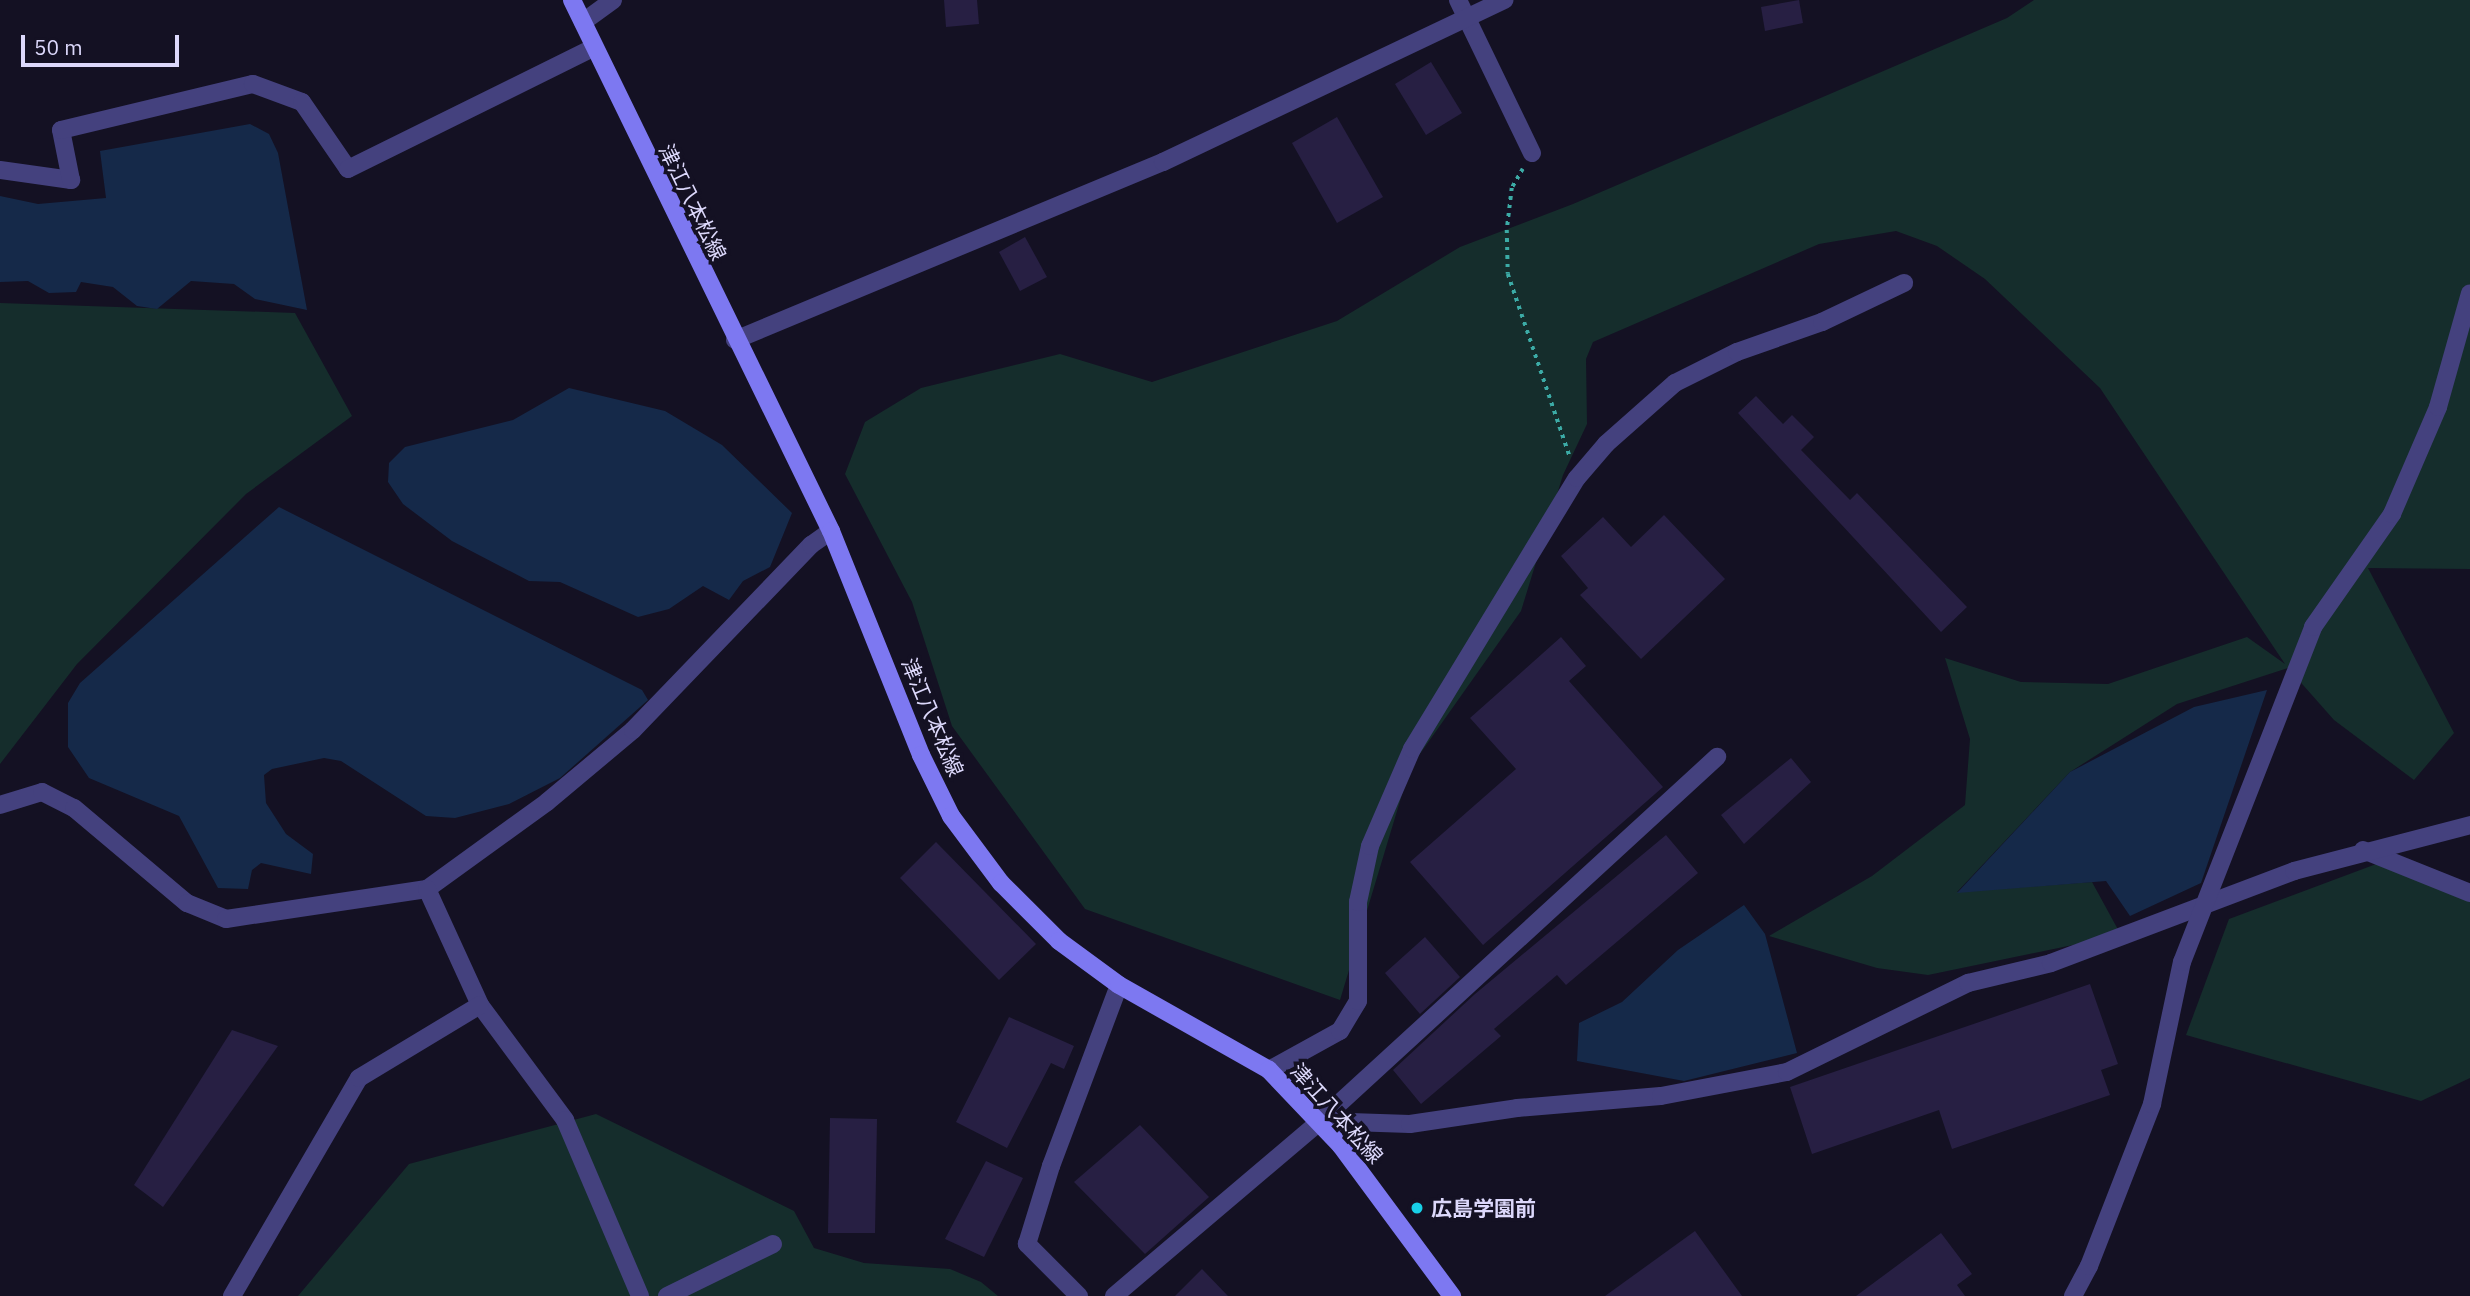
<!DOCTYPE html>
<meta charset="utf-8">
<style>
body{margin:0}
#map{position:relative;width:2470px;height:1296px;overflow:hidden;background:#141123;font-family:"IBM Plex Sans","Noto Sans JP",sans-serif}
div>[style]{position:absolute}
[style*='--x']{left:calc(var(--x)*1px);top:calc(var(--y)*1px);width:calc(var(--w)*1px);rotate:calc(var(--a)*1deg)}
.green>*{inset:0;background:#152d2c}
.water>*{inset:0;background:#152949}
.building>*{inset:0;background:#271f43}
.path>*{height:3.5px;margin-top:-1.75px;transform-origin:0;background:repeating-linear-gradient(90deg,#3caba6 0 3.5px,transparent 0 8.5px)}
.minor>*{height:18px;margin:-9px;padding:0 9px;transform-origin:9px;border-radius:9px;background:#44417e}
.secondary>*{height:18px;margin:-9px;padding:0 9px;transform-origin:9px;border-radius:9px;background:#7d78f1}
.dots>*{width:19px;height:19px;translate:-50% -50%;box-sizing:border-box;border:4px solid #141123;border-radius:50%}
span{translate:-50% -50%;white-space:nowrap;text-align:center;line-height:1.15;-webkit-text-stroke:7px #141123;paint-order:stroke}
.street-label{font-size:21px;color:#dcd8fb}
.poi-label{font-size:21px;color:#dcd8fb;font-weight:700}
.left{translate:0 -50%;text-align:left}
.scale{position:absolute;left:21px;top:35px;width:158px;height:32px;box-sizing:border-box;border:4px solid #dcd8fb;border-top:0;padding-left:9px;font-size:21px;line-height:24px;white-space:nowrap;color:#dcd8fb;-webkit-text-stroke:5px #141123;paint-order:stroke}
</style>
<div id="map">
<div class="green">
<i style="clip-path:polygon(2034px 0,2470px 0,2470px 569px,2368px 568px,2454px 733px,2414px 780px,2334px 720px,2288px 668px,2177px 704px,2070px 772px,1957px 892px,2092px 882px,2121px 935px,1928px 975px,1877px 968px,1769px 936px,1872px 876px,1965px 805px,1970px 739px,1945px 658px,2021px 682px,2108px 684px,2247px 637px,2285px 664px,2100px 388px,1985px 279px,1937px 246px,1896px 231px,1819px 244px,1593px 342px,1586px 359px,1587px 424px,1563px 475px,1521px 611px,1410px 768px,1340px 1000px,1085px 909px,952px 726px,912px 602px,845px 474px,865px 422px,921px 388px,1060px 354px,1152px 382px,1337px 321px,1460px 247px,1573px 204px,2007px 18px)"></i>
<i style="clip-path:polygon(0 303px,295px 313px,352px 416px,246px 494px,77px 664px,0 764px)"></i>
<i style="clip-path:polygon(2387px 860px,2470px 897px,2470px 1078px,2421px 1101px,2186px 1035px,2229px 919px)"></i>
<i style="clip-path:polygon(596px 1114px,794px 1211px,814px 1248px,864px 1263px,950px 1269px,981px 1282px,998px 1296px,298px 1296px,409px 1164px)"></i>
</div>
<div class="water">
<i style="clip-path:polygon(250px 124px,269px 134px,278px 153px,307px 310px,255px 299px,234px 284px,191px 281px,157px 309px,137px 306px,113px 287px,81px 282px,76px 292px,49px 293px,28px 281px,0 282px,0 196px,38px 204px,106px 198px,100px 151px)"></i>
<i style="clip-path:polygon(569px 388px,665px 411px,722px 445px,792px 513px,770px 567px,743px 581px,729px 600px,703px 586px,669px 609px,638px 617px,560px 582px,529px 581px,452px 541px,403px 504px,388px 482px,389px 463px,405px 447px,513px 420px)"></i>
<i style="clip-path:polygon(279px 507px,642px 690px,648px 700px,560px 778px,509px 804px,455px 818px,426px 816px,341px 761px,324px 758px,272px 769px,264px 775px,266px 803px,286px 834px,313px 854px,311px 874px,261px 863px,252px 870px,248px 889px,218px 888px,179px 816px,89px 778px,68px 747px,68px 703px,80px 683px)"></i>
<i style="clip-path:polygon(2267px 690px,2201px 883px,2130px 916px,2106px 881px,1957px 893px,2070px 772px,2194px 707px)"></i>
<i style="clip-path:polygon(1744px 905px,1765px 934px,1797px 1053px,1684px 1081px,1577px 1061px,1579px 1023px,1622px 1002px,1678px 950px)"></i>
</div>
<div class="building">
<i style="clip-path:polygon(944px 0,977px 0,979px 24px,946px 27px)"></i>
<i style="clip-path:polygon(1799px 0,1803px 23px,1765px 31px,1761px 7px)"></i>
<i style="clip-path:polygon(1431px 62px,1462px 113px,1426px 135px,1395px 84px)"></i>
<i style="clip-path:polygon(1337px 117px,1383px 197px,1337px 223px,1292px 143px)"></i>
<i style="clip-path:polygon(1025px 237px,1047px 277px,1020px 291px,999px 252px)"></i>
<i style="clip-path:polygon(1756px 396px,1783px 424px,1792px 415px,1814px 437px,1801px 450px,1850px 500px,1857px 493px,1967px 607px,1941px 632px,1738px 413px)"></i>
<i style="clip-path:polygon(1664px 515px,1725px 579px,1641px 659px,1580px 595px,1588px 588px,1561px 556px,1603px 517px,1631px 547px)"></i>
<i style="clip-path:polygon(1561px 637px,1586px 666px,1569px 681px,1663px 787px,1483px 945px,1410px 862px,1516px 769px,1470px 718px)"></i>
<i style="clip-path:polygon(1791px 758px,1811px 782px,1744px 844px,1721px 815px)"></i>
<i style="clip-path:polygon(1666px 835px,1698px 873px,1566px 985px,1557px 975px,1494px 1029px,1501px 1036px,1421px 1104px,1393px 1070px,1475px 994px)"></i>
<i style="clip-path:polygon(936px 842px,1036px 944px,999px 980px,900px 878px)"></i>
<i style="clip-path:polygon(1425px 937px,1460px 977px,1420px 1014px,1385px 973px)"></i>
<i style="clip-path:polygon(2090px 984px,2118px 1064px,2101px 1070px,2110px 1095px,1952px 1149px,1939px 1110px,1812px 1154px,1790px 1087px)"></i>
<i style="clip-path:polygon(1009px 1017px,1074px 1046px,1064px 1069px,1051px 1063px,1007px 1148px,956px 1122px)"></i>
<i style="clip-path:polygon(232px 1030px,278px 1046px,163px 1207px,134px 1185px)"></i>
<i style="clip-path:polygon(830px 1118px,877px 1119px,875px 1233px,828px 1233px)"></i>
<i style="clip-path:polygon(1140px 1125px,1209px 1197px,1145px 1254px,1074px 1182px)"></i>
<i style="clip-path:polygon(986px 1161px,1023px 1178px,984px 1257px,945px 1239px)"></i>
<i style="clip-path:polygon(1695px 1231px,1742px 1296px,1605px 1296px)"></i>
<i style="clip-path:polygon(1941px 1233px,1972px 1274px,1957px 1285px,1965px 1296px,1856px 1296px)"></i>
<i style="clip-path:polygon(1202px 1269px,1228px 1296px,1175px 1296px)"></i>
</div>
<div class="path">
<i style="--x:1523;--y:169;--w:22;--a:120"></i>
<i style="--x:1512;--y:188;--w:42;--a:96.8"></i>
<i style="--x:1507;--y:230;--w:44;--a:88.7"></i>
<i style="--x:1508;--y:274;--w:193;--a:71.3"></i>
</div>
<div class="minor">
<i style="--x:1458;--y:0;--w:170;--a:64.2"></i>
<i style="--x:583;--y:22;--w:37;--a:-36"></i>
<i style="--x:0;--y:170;--w:72;--a:8"></i>
<i style="--x:71;--y:180;--w:51;--a:-101.3"></i>
<i style="--x:61;--y:130;--w:197;--a:-13.5"></i>
<i style="--x:253;--y:84;--w:52;--a:20.2"></i>
<i style="--x:302;--y:102;--w:81;--a:55.5"></i>
<i style="--x:348;--y:169;--w:273;--a:-26.3"></i>
<i style="--x:735;--y:340;--w:464;--a:-22.6"></i>
<i style="--x:1163;--y:162;--w:378;--a:-25.4"></i>
<i style="--x:0;--y:805;--w:44;--a:-17.2"></i>
<i style="--x:42;--y:792;--w:36;--a:27"></i>
<i style="--x:74;--y:808;--w:148;--a:40.1"></i>
<i style="--x:187;--y:903;--w:42;--a:22.3"></i>
<i style="--x:226;--y:919;--w:203;--a:-8.5"></i>
<i style="--x:427;--y:889;--w:148;--a:-35.9"></i>
<i style="--x:547;--y:802;--w:112;--a:-39.9"></i>
<i style="--x:633;--y:730;--w:257;--a:-46.1"></i>
<i style="--x:811;--y:545;--w:24;--a:-35"></i>
<i style="--x:2363;--y:850;--w:115;--a:21.9"></i>
<i style="--x:427;--y:889;--w:128;--a:65.4"></i>
<i style="--x:480;--y:1005;--w:143;--a:53.5"></i>
<i style="--x:565;--y:1120;--w:191;--a:66.9"></i>
<i style="--x:1269;--y:1070;--w:81;--a:-28.8"></i>
<i style="--x:1340;--y:1031;--w:35;--a:-59"></i>
<i style="--x:1358;--y:1001;--w:99;--a:-90"></i>
<i style="--x:1358;--y:902;--w:57;--a:-77.9"></i>
<i style="--x:1370;--y:846;--w:106;--a:-66.6"></i>
<i style="--x:1412;--y:749;--w:317;--a:-58.7"></i>
<i style="--x:1577;--y:478;--w:45;--a:-49.5"></i>
<i style="--x:1606;--y:444;--w:92;--a:-41.5"></i>
<i style="--x:1675;--y:383;--w:69;--a:-26.6"></i>
<i style="--x:1737;--y:352;--w:90;--a:-19.4"></i>
<i style="--x:1822;--y:322;--w:91;--a:-25.4"></i>
<i style="--x:1320;--y:1121;--w:90;--a:1.9"></i>
<i style="--x:1410;--y:1124;--w:108;--a:-8.5"></i>
<i style="--x:1517;--y:1108;--w:144;--a:-4.8"></i>
<i style="--x:1661;--y:1096;--w:128;--a:-10.8"></i>
<i style="--x:1787;--y:1072;--w:202;--a:-26.2"></i>
<i style="--x:1968;--y:983;--w:85;--a:-13.5"></i>
<i style="--x:2051;--y:963;--w:260;--a:-20.7"></i>
<i style="--x:2294;--y:871;--w:182;--a:-14.6"></i>
<i style="--x:232;--y:1296;--w:252;--a:-59.8"></i>
<i style="--x:359;--y:1078;--w:141;--a:-31.1"></i>
<i style="--x:667;--y:1296;--w:118;--a:-26.1"></i>
<i style="--x:1079;--y:1296;--w:74;--a:-135"></i>
<i style="--x:1027;--y:1244;--w:82;--a:-72.9"></i>
<i style="--x:1051;--y:1166;--w:193;--a:-69.4"></i>
<i style="--x:1114;--y:1296;--w:270;--a:-40.3"></i>
<i style="--x:1320;--y:1121;--w:539;--a:-42.52"></i>
<i style="--x:2073;--y:1296;--w:34;--a:-62"></i>
<i style="--x:2089;--y:1266;--w:174;--a:-68.7"></i>
<i style="--x:2152;--y:1104;--w:145;--a:-78.1"></i>
<i style="--x:2182;--y:962;--w:360;--a:-68.6"></i>
<i style="--x:2313;--y:627;--w:138;--a:-55"></i>
<i style="--x:2392;--y:514;--w:116;--a:-66.7"></i>
<i style="--x:2438;--y:407;--w:118;--a:-74.3"></i>
</div>
<div class="secondary">
<i style="--x:572;--y:0;--w:591;--a:64"></i>
<i style="--x:831;--y:531;--w:241;--a:68.1"></i>
<i style="--x:921;--y:755;--w:68;--a:63.8"></i>
<i style="--x:951;--y:816;--w:84;--a:53.3"></i>
<i style="--x:1001;--y:883;--w:82;--a:45"></i>
<i style="--x:1059;--y:941;--w:74;--a:36.3"></i>
<i style="--x:1119;--y:985;--w:172;--a:29.5"></i>
<i style="--x:1269;--y:1070;--w:105;--a:46.5"></i>
<i style="--x:1341;--y:1146;--w:187;--a:53.5"></i>
</div>
<div class="dots">
<i style="left:1417px;top:1208px;background:#18cfe7"></i>
</div>
<div class="street-label">
<span style="left:693px;top:202px;rotate:64deg">津江八本松線</span>
<span style="left:933px;top:717px;rotate:67deg">津江八本松線</span>
<span style="left:1337px;top:1113px;rotate:48deg">津江八本松線</span>
</div>
<div class="poi-label">
<span class="left" style="left:1431px;top:1208px">広島学園前</span>
</div>
<div class="scale">50 m</div>
</div>
